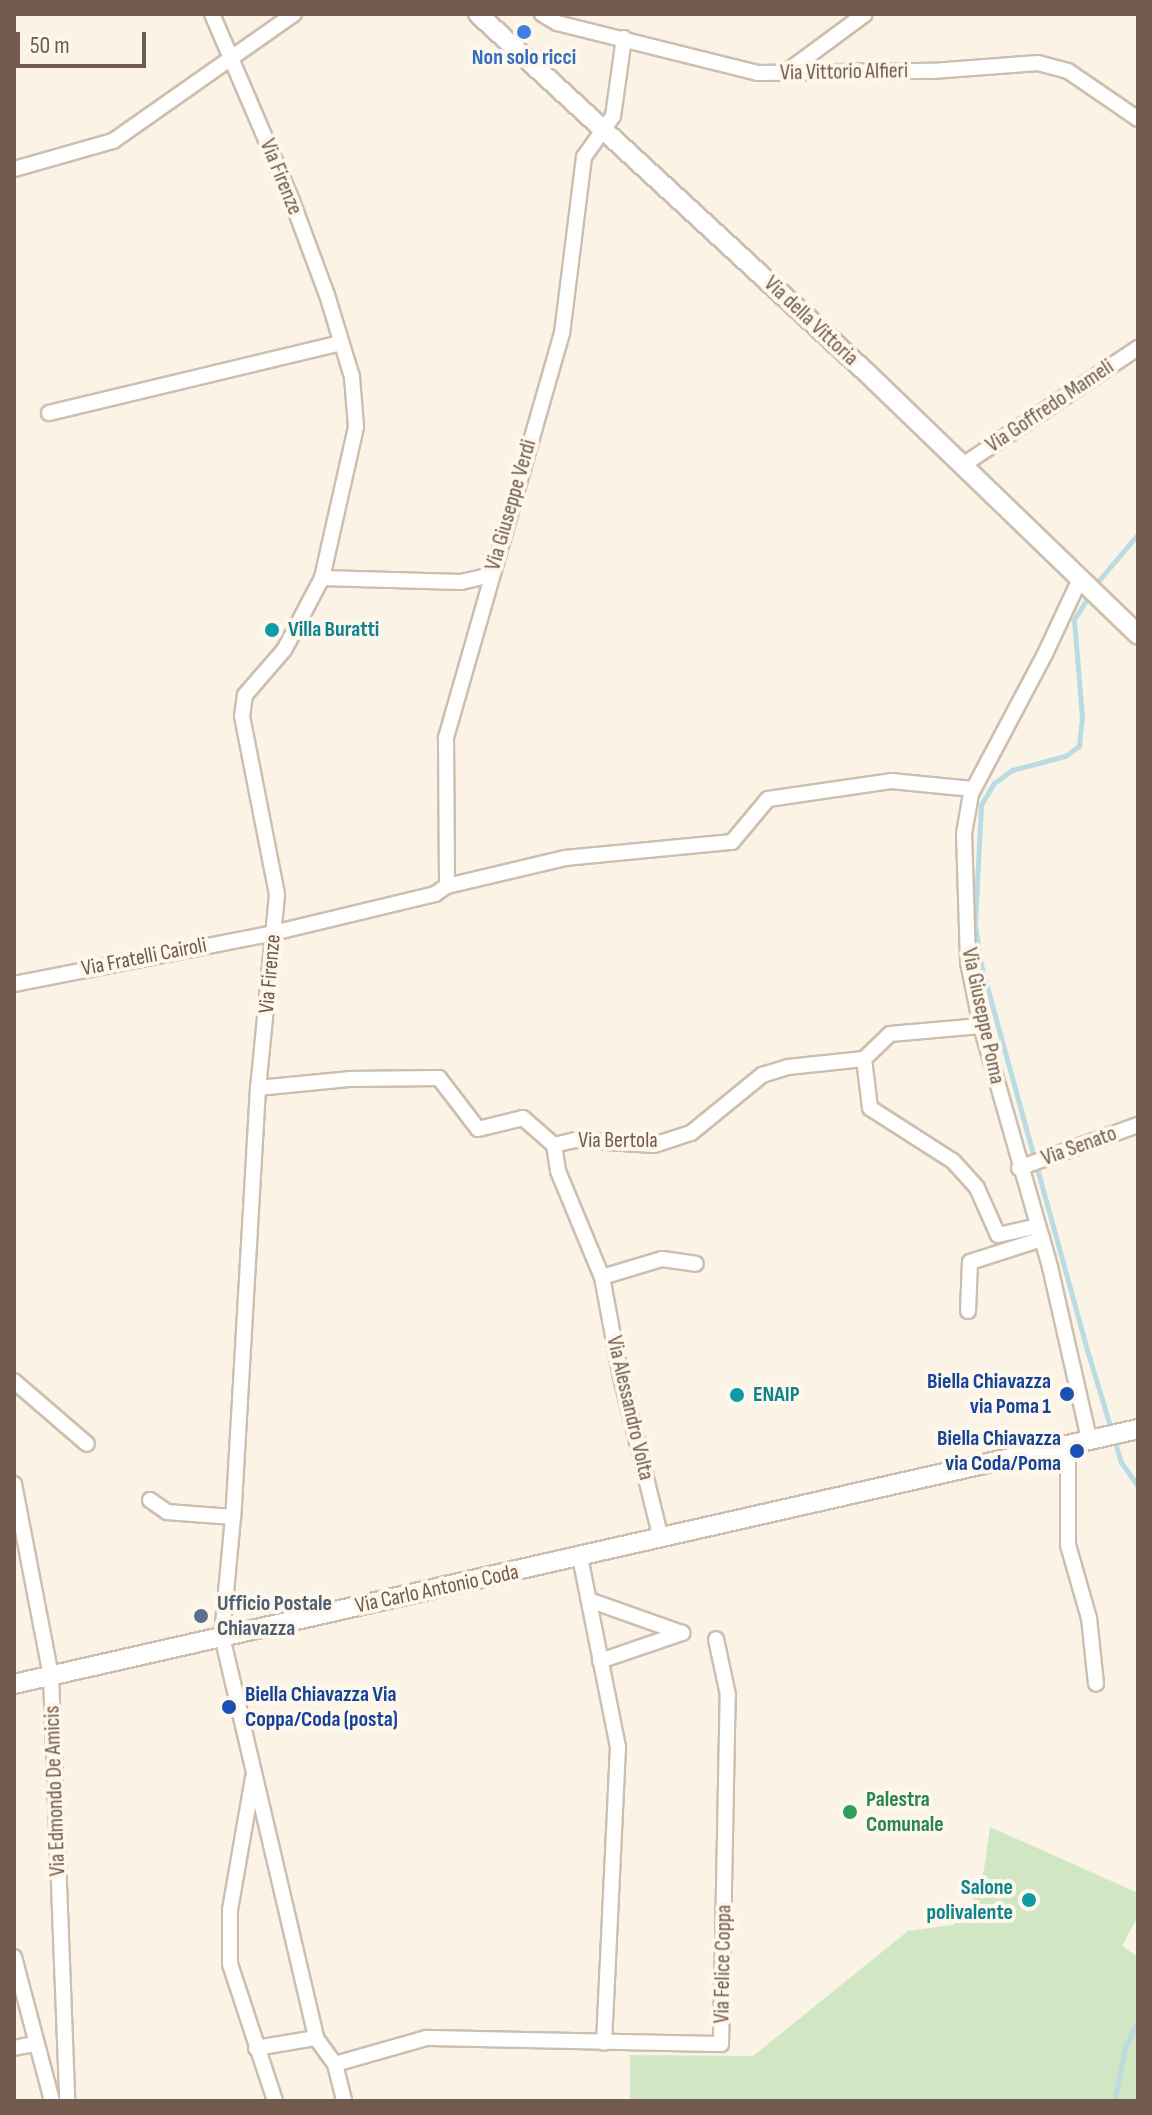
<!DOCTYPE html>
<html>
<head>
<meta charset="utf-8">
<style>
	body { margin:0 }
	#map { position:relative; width:1152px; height:2115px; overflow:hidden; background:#fbf3e5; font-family:"Sofia Sans Condensed",sans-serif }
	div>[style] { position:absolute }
	.green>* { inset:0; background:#d1e7c4 }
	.stream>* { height:5px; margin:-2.5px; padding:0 2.5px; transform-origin:2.5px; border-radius:2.5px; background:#bbdbe3 }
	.roads { filter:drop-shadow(2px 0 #cebeaf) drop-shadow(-2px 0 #cebeaf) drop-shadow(0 2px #cebeaf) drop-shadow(0 -2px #cebeaf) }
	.minor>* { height:14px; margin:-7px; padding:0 7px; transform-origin:7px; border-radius:7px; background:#fff }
	.tertiary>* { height:18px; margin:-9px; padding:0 9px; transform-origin:9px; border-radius:9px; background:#fff }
	.dots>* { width:22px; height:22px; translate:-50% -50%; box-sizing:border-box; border:4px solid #fef7eb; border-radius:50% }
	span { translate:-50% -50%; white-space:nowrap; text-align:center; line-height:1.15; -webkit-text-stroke:8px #fef7eb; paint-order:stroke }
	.shop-label { font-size:22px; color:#366cbe; font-weight:700 }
	.street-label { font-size:22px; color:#725b4c }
	.culture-label { font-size:22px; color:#0d838f; font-weight:700 }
	.left { translate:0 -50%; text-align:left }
	.right { translate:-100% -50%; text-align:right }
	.transit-label { font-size:22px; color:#164399; font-weight:700 }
	.service-label { font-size:22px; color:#4e5e75; font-weight:700 }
	.leisure-label { font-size:22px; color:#27864d; font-weight:700 }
	.frame { position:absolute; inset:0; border:16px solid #725b4c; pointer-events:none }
	.scale { position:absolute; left:16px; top:32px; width:130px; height:36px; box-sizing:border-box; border:4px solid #725b4c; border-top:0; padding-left:10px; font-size:24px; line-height:28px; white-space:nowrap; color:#725b4c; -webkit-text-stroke:6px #fef7eb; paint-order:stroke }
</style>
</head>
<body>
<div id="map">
	<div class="green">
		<div style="clip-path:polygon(990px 1827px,1138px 1893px,1138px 1916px,1122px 1946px,1138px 1957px,1138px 2101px,630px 2101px,630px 2055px,753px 2056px,908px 1931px,953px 1925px,967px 1916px,984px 1870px)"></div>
	</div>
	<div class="stream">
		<div style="left:1095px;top:585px;width:67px;rotate:-49.9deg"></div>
		<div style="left:1090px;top:594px;width:31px;rotate:122deg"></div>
		<div style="left:1074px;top:620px;width:97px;rotate:85.3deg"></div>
		<div style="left:1082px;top:717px;width:29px;rotate:96deg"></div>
		<div style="left:1079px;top:746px;width:17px;rotate:144deg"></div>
		<div style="left:1065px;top:756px;width:55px;rotate:165.2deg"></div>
		<div style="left:1012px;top:770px;width:22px;rotate:144deg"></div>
		<div style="left:994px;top:783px;width:26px;rotate:121deg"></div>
		<div style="left:981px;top:805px;width:120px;rotate:92.9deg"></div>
		<div style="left:975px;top:925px;width:40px;rotate:81.5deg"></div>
		<div style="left:981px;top:965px;width:402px;rotate:74.6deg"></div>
		<div style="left:1088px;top:1353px;width:114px;rotate:73.2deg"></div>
		<div style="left:1121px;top:1462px;width:29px;rotate:55deg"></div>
		<div style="left:1114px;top:2101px;width:58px;rotate:-78.1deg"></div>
		<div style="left:1126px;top:2044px;width:26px;rotate:-62deg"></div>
	</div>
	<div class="roads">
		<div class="minor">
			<div style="left:212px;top:14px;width:203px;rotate:66.8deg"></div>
			<div style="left:292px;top:201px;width:100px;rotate:69.6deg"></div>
			<div style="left:327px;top:295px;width:86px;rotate:73deg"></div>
			<div style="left:352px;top:377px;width:50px;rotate:85.4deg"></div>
			<div style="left:356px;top:427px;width:155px;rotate:102.7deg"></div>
			<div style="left:322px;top:578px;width:81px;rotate:117.8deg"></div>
			<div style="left:284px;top:650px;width:60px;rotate:130.9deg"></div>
			<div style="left:245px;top:695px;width:21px;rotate:98deg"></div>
			<div style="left:242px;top:716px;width:182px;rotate:78.9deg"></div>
			<div style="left:277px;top:895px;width:194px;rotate:95.6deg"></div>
			<div style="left:258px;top:1088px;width:430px;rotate:93.3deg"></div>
			<div style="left:233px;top:1517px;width:120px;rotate:95.3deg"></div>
			<div style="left:222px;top:1636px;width:413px;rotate:76.8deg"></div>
			<div style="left:316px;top:2038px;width:32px;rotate:54deg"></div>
			<div style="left:335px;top:2064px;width:38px;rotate:76deg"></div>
			<div style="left:542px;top:14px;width:17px;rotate:31deg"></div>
			<div style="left:557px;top:23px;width:207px;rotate:14deg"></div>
			<div style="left:758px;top:73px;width:175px;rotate:-0.7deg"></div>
			<div style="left:933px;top:71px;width:105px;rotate:-4.4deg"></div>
			<div style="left:1038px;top:63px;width:31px;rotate:15deg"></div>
			<div style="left:1068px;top:71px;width:85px;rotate:34.4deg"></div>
			<div style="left:624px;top:38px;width:79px;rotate:98deg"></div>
			<div style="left:613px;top:116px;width:50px;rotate:125.3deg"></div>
			<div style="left:584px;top:157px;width:177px;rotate:97.1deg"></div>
			<div style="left:562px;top:333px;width:421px;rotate:106deg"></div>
			<div style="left:446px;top:738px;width:148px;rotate:89.6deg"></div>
			<div style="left:447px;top:886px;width:121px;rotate:-13.3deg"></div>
			<div style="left:565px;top:858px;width:168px;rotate:-5.5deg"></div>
			<div style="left:732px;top:842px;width:56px;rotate:-50.1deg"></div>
			<div style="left:768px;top:799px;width:124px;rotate:-8.3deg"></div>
			<div style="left:891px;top:781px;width:82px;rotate:5.6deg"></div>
			<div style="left:785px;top:73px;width:99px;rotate:-36.4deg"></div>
			<div style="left:14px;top:169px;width:103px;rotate:-15.8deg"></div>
			<div style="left:113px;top:141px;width:221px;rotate:-35.1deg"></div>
			<div style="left:49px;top:413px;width:300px;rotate:-13.5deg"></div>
			<div style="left:963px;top:465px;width:211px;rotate:-33.8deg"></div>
			<div style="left:322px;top:578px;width:139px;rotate:1.6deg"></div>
			<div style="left:461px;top:582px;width:31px;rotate:-13deg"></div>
			<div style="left:1080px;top:579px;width:83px;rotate:115deg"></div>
			<div style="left:1045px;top:654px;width:158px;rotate:117.9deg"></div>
			<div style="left:971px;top:794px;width:40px;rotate:100deg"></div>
			<div style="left:964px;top:833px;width:129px;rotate:88.2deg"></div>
			<div style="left:968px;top:962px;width:65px;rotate:78.5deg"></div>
			<div style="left:981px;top:1026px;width:251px;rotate:74deg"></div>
			<div style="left:1050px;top:1267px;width:176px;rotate:77.2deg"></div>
			<div style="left:14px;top:984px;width:264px;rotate:-11.1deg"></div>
			<div style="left:273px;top:933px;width:167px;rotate:-13.5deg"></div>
			<div style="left:435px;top:894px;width:14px;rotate:-34deg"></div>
			<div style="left:864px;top:1059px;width:49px;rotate:83deg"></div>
			<div style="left:870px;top:1108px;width:98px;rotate:32.6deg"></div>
			<div style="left:953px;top:1161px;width:36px;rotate:48deg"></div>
			<div style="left:977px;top:1188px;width:51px;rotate:65.9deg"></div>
			<div style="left:998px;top:1235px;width:41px;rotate:-12.7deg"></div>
			<div style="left:258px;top:1088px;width:91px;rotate:-5.6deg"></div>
			<div style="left:349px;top:1079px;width:90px;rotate:-0.6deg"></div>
			<div style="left:439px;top:1078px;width:64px;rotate:52.6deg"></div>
			<div style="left:478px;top:1129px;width:46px;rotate:-13.7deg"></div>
			<div style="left:523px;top:1118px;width:41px;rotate:41.1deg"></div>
			<div style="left:554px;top:1145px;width:22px;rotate:-13deg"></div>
			<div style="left:575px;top:1140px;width:79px;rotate:3.6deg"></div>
			<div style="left:654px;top:1145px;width:39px;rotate:-18deg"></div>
			<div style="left:691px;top:1133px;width:92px;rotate:-39.2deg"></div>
			<div style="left:762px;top:1075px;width:27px;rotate:-17deg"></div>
			<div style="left:788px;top:1067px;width:76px;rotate:-6deg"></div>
			<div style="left:864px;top:1059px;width:36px;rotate:-44deg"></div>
			<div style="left:890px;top:1034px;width:91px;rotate:-5deg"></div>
			<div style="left:554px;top:1145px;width:26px;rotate:81deg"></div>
			<div style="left:558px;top:1171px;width:115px;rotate:67.5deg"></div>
			<div style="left:602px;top:1277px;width:98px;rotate:79.4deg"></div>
			<div style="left:620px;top:1373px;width:171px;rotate:76.1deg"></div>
			<div style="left:1019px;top:1168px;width:127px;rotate:-19.9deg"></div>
			<div style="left:602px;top:1277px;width:63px;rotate:-16.7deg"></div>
			<div style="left:662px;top:1259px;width:34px;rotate:8deg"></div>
			<div style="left:968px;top:1311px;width:49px;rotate:-87.7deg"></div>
			<div style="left:970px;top:1262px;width:76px;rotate:-17.7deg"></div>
			<div style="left:14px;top:1381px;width:96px;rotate:40.8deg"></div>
			<div style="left:1068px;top:1444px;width:101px;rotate:90deg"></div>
			<div style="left:1068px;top:1545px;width:76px;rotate:74deg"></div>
			<div style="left:1089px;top:1618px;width:66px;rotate:83.9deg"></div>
			<div style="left:14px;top:1484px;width:196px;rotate:79.1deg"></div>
			<div style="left:51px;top:1676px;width:425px;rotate:87.8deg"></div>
			<div style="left:150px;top:1500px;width:21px;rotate:35deg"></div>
			<div style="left:167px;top:1512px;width:66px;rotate:4.3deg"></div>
			<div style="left:580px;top:1557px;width:194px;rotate:78.7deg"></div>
			<div style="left:618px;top:1747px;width:296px;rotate:92.7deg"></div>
			<div style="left:589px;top:1600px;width:99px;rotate:19.5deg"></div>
			<div style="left:600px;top:1661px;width:87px;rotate:-18.9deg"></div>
			<div style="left:253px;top:1778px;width:134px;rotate:99.9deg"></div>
			<div style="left:230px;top:1910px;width:54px;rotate:90deg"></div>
			<div style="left:230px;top:1964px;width:144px;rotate:71.8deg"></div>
			<div style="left:14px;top:1957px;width:149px;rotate:75.2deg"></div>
			<div style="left:14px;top:2048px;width:21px;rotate:-11deg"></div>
			<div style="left:256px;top:2048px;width:61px;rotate:-9.5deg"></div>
			<div style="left:335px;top:2064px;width:95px;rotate:-15.9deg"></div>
			<div style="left:426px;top:2038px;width:295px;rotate:1.2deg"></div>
			<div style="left:721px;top:2044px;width:349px;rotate:-88.9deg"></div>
			<div style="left:728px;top:1695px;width:57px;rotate:-102.1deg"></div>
		</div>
		<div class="tertiary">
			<div style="left:478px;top:14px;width:528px;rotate:42.7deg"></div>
			<div style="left:866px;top:372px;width:378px;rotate:44deg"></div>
			<div style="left:14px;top:1684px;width:1153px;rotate:-12.78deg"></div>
		</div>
	</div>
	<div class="dots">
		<div style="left:524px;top:32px;background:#3f7fe0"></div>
		<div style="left:272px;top:630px;background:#0f9aa8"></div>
		<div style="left:1067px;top:1394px;background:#1a4fb4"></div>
		<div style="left:737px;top:1395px;background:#0f9aa8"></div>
		<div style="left:1077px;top:1451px;background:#1a4fb4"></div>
		<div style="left:201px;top:1616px;background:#5c6f8a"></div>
		<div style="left:229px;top:1707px;background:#1a4fb4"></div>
		<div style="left:850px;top:1812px;background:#2e9e5b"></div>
		<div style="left:1029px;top:1900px;background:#0f9aa8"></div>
	</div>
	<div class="shop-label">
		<span style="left:524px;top:58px">Non solo ricci</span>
	</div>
	<div class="street-label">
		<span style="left:844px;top:72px;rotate:-1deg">Via Vittorio Alfieri</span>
		<span style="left:281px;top:177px;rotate:68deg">Via Firenze</span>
		<span style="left:811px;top:321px;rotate:43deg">Via della Vittoria</span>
		<span style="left:1050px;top:406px;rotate:-34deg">Via Goffredo Mameli</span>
		<span style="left:511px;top:505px;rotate:-74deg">Via Giuseppe Verdi</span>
		<span style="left:144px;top:957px;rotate:-11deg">Via Fratelli Cairoli</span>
		<span style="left:270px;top:974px;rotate:-85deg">Via Firenze</span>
		<span style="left:983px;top:1016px;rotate:78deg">Via Giuseppe Poma</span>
		<span style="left:618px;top:1141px">Via Bertola</span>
		<span style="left:1079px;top:1146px;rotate:-20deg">Via Senato</span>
		<span style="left:630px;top:1408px;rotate:77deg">Via Alessandro Volta</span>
		<span style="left:437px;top:1589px;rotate:-12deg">Via Carlo Antonio Coda</span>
		<span style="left:55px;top:1791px;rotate:-92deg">Via Edmondo De Amicis</span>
		<span style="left:723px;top:1964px;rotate:-89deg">Via Felice Coppa</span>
	</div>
	<div class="culture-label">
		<span class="left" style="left:288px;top:630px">Villa Buratti</span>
		<span class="left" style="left:753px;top:1395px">ENAIP</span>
		<span class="right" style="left:1013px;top:1900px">Salone<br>polivalente</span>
	</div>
	<div class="transit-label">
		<span class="right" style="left:1051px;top:1394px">Biella Chiavazza<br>via Poma 1</span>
		<span class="right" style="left:1061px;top:1451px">Biella Chiavazza<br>via Coda/Poma</span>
		<span class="left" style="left:245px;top:1707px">Biella Chiavazza Via<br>Coppa/Coda (posta)</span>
	</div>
	<div class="service-label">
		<span class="left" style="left:217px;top:1616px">Ufficio Postale<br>Chiavazza</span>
	</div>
	<div class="leisure-label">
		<span class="left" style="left:866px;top:1812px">Palestra<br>Comunale</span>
	</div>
	<div class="frame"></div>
	<div class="scale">50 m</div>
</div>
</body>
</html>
